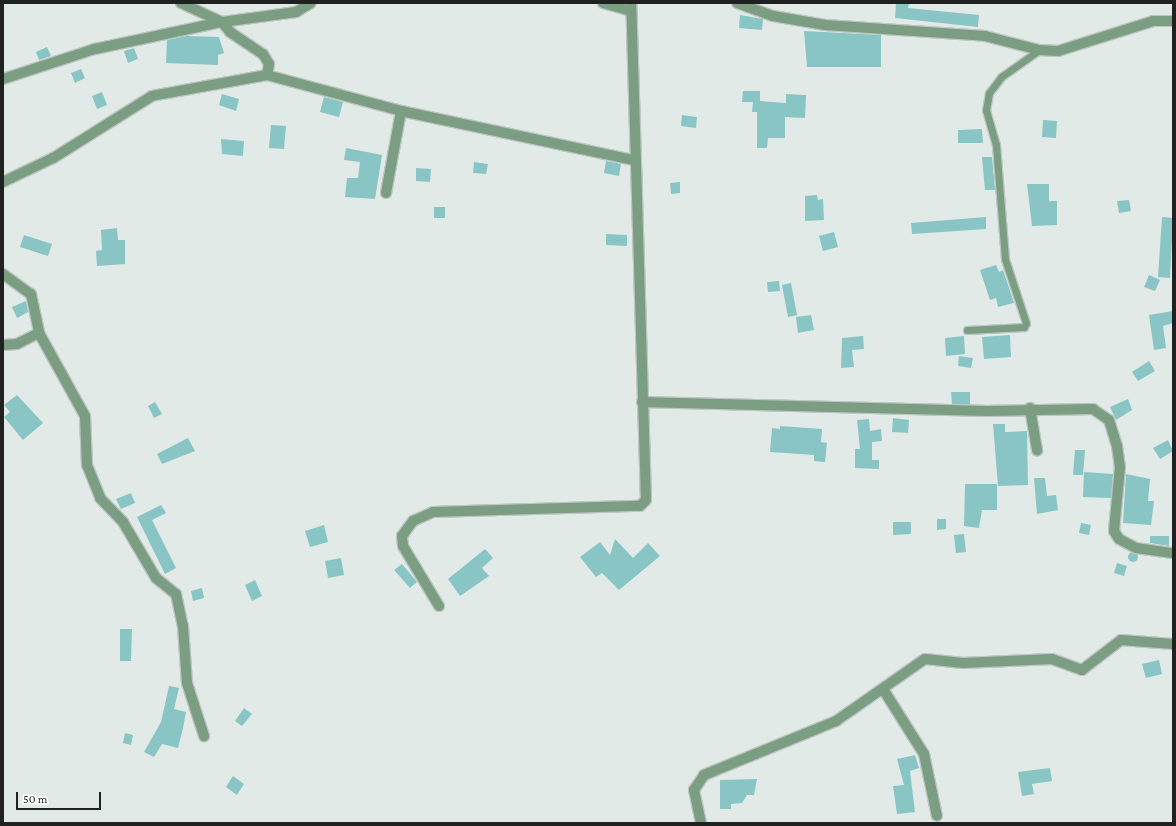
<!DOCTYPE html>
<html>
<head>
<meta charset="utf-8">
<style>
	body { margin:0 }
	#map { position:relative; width:1176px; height:826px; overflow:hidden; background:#e1eae7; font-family:"Crimson Pro",serif }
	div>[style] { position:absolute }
	.building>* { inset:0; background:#89c5c4 }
	.round { border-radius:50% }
	.roads { filter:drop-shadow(1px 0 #bec6c3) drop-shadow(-1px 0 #bec6c3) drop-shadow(0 1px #bec6c3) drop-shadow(0 -1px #bec6c3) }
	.service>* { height:7px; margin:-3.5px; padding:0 3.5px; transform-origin:3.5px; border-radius:3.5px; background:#7b9d82 }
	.minor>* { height:10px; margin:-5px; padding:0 5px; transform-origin:5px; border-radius:5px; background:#7b9d82 }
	span { translate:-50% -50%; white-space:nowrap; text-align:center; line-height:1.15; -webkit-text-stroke:3.5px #fff; paint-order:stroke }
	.frame { position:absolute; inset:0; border:4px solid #1f2221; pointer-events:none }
	.scale { position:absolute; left:16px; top:792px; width:85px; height:18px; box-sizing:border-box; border:2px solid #1f2221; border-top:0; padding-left:5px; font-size:12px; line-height:14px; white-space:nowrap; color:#1f2221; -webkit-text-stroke:3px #fff; paint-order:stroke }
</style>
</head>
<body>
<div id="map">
	<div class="building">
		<div style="clip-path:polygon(896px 3px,909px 3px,908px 8px,979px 15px,978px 27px,895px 18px)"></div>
		<div style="clip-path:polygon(740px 15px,763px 19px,762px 30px,739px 28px)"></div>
		<div style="clip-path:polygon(804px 31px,881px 35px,881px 67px,807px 67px)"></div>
		<div style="clip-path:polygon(187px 36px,219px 37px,224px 53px,218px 55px,218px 65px,166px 63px,167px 40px)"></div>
		<div style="clip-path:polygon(47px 47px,51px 56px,39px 60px,36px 52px)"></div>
		<div style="clip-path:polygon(134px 48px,138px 59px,128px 63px,124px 51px)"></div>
		<div style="clip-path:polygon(81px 69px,85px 78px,75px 83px,71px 73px)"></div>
		<div style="clip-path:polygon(743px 91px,760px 91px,760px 101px,786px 103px,786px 94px,806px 95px,805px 118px,785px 117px,785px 138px,768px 138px,767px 148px,757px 148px,757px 112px,752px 112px,753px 102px,742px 102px)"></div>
		<div style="clip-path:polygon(102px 92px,107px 105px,97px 109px,92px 96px)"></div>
		<div style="clip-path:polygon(222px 94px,239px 99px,236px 111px,219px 105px)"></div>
		<div style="clip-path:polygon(324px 97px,343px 102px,339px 117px,320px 112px)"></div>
		<div style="clip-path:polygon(682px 115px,697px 117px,696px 128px,681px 126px)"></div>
		<div style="clip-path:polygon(1043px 120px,1057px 121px,1056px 138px,1042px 137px)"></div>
		<div style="clip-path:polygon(271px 125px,286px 126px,284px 149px,269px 148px)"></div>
		<div style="clip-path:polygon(982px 129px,983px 143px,958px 143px,958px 130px)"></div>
		<div style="clip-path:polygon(221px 139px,244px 141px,243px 156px,222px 154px)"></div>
		<div style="clip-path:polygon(346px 148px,382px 155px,375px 199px,345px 197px,347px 178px,358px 178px,360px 162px,344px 160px)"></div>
		<div style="clip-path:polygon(982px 157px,992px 157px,995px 190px,985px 190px)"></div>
		<div style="clip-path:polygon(606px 161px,621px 164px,619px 176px,604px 173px)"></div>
		<div style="clip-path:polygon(474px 162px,488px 164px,486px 174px,473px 173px)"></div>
		<div style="clip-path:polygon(416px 168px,431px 169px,430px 182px,416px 181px)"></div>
		<div style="clip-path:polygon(680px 182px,680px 193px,671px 194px,670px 183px)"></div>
		<div style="clip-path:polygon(1027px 184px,1049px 184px,1049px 201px,1057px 201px,1057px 225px,1032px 226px)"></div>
		<div style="clip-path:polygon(817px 195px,818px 200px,823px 199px,824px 220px,805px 221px,805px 196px)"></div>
		<div style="clip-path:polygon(1129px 200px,1131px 211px,1119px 213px,1117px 201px)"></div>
		<div style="clip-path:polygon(434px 207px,445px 207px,445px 218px,434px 218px)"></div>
		<div style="clip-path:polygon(986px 217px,986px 229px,912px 234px,911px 223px)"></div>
		<div style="clip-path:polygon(1162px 217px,1173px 218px,1170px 278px,1158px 277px)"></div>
		<div style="clip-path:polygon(117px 228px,118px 240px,125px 240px,125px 264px,97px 266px,96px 251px,102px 250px,101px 230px)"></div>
		<div style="clip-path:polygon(834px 232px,838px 247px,823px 251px,819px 236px)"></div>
		<div style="clip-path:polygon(606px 234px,627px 235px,627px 246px,606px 245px)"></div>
		<div style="clip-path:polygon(24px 235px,52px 244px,48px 256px,20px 247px)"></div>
		<div style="clip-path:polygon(996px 265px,999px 272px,1003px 270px,1014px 303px,998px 307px,996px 298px,990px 300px,980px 270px)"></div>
		<div style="clip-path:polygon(1149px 275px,1160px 280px,1155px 291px,1144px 287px)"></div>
		<div style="clip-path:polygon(779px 281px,780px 291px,768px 292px,767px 282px)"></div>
		<div style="clip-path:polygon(791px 283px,797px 315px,788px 317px,782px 285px)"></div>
		<div style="clip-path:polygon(26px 301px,28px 312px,17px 318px,12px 307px)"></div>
		<div style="clip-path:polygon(1173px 311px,1173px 323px,1163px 326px,1166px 348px,1154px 350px,1149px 315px)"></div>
		<div style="clip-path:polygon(811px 315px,814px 330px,798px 333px,796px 317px)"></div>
		<div style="clip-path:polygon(1010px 335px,1011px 357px,984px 359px,982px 337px)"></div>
		<div style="clip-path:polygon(863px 336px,864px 349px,852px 350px,854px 367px,841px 368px,842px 338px)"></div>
		<div style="clip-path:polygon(964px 336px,965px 354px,946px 356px,945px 338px)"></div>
		<div style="clip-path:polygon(959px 356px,973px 358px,971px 368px,958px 366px)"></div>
		<div style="clip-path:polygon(1149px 361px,1155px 371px,1138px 381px,1132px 372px)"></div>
		<div style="clip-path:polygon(951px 392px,970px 392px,970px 404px,952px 404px)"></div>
		<div style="clip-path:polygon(17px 395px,43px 423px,23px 440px,4px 417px,10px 412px,4px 405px)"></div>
		<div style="clip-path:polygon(1128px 399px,1132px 410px,1116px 420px,1110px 407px)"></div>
		<div style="clip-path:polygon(155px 402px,162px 414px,154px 418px,148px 406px)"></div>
		<div style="clip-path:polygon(893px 418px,909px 420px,908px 433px,892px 432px)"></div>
		<div style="clip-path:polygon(869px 419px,870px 431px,881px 429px,882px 441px,872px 442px,872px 460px,879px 460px,879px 469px,855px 468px,855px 449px,860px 449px,857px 420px)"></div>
		<div style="clip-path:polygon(993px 424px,1005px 424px,1005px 432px,1027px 431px,1028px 485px,998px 486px)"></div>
		<div style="clip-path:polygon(780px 426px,822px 429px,821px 442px,827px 443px,825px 462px,814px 461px,814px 455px,770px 452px,772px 428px,780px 429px)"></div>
		<div style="clip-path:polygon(188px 438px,195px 451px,162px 464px,157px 454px)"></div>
		<div style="clip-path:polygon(1168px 440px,1173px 451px,1160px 459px,1153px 448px)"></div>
		<div style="clip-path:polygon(1075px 450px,1085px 450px,1083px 475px,1073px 475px)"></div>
		<div style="clip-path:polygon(1084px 472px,1113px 474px,1111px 498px,1083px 497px)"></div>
		<div style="clip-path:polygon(1126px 474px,1150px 479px,1148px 501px,1154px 501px,1151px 525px,1123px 523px)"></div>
		<div style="clip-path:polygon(1034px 478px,1045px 478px,1047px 496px,1056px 495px,1058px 510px,1037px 514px)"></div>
		<div style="clip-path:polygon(965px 484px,997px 484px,997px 510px,982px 510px,979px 528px,964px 526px)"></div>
		<div style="clip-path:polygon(131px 493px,135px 503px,121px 509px,116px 499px)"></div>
		<div style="clip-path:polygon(161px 505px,166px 513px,152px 520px,176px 568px,165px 574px,137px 517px)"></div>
		<div style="clip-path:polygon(937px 519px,946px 519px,946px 529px,937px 530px)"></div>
		<div style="clip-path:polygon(893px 522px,911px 522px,911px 534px,893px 535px)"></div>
		<div style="clip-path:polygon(1081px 523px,1091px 525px,1089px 535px,1079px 533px)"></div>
		<div style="clip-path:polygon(324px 525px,328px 542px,310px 547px,305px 531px)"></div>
		<div style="clip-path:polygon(964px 534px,966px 552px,956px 553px,954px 535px)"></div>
		<div style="clip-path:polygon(1150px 536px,1169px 536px,1169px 546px,1150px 543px)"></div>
		<div style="clip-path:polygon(615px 539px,633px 558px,648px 543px,660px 556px,619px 590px,602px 573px,596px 577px,580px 557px,600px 542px,610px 555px)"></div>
		<div style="clip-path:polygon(485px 549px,493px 558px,482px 568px,489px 576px,460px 596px,448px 579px)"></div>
		<div class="round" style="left:1128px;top:552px;width:10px;height:10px"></div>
		<div style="clip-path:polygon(341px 558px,344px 575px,328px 578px,325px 561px)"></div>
		<div style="clip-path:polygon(1117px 563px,1127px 566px,1124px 576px,1114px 573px)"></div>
		<div style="clip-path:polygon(402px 564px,417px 582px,410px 588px,394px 570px)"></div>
		<div style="clip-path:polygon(255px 580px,262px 596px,252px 601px,245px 585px)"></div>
		<div style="clip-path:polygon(202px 588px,204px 598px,193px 601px,191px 591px)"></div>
		<div style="clip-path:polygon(120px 629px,132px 629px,131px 661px,120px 661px)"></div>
		<div style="clip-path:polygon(1159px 660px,1162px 674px,1146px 678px,1142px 664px)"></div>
		<div style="clip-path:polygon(169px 686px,179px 688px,174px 709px,186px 712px,183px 728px,178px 748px,162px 744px,154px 757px,144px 752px,161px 722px)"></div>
		<div style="clip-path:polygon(244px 708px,252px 714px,242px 726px,235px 721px)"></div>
		<div style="clip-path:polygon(125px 733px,133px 735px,131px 745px,123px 743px)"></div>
		<div style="clip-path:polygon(915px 755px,919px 768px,910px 771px,915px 812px,897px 814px,893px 786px,904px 785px,897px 759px)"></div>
		<div style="clip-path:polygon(1050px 768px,1052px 781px,1032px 784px,1034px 794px,1022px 796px,1018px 772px)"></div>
		<div style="clip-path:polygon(233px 776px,244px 784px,237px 795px,226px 787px)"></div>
		<div style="clip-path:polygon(757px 779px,754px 795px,747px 795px,742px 803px,731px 804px,731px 809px,720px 809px,720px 780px)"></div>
	</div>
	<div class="roads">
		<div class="service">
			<div style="left:967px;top:330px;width:57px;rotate:-3deg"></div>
			<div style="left:1024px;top:327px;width:4px;rotate:-63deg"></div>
			<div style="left:1026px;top:323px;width:67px;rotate:-108.2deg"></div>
			<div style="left:1005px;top:259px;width:114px;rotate:-94.5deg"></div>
			<div style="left:996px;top:145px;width:36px;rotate:-106deg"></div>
			<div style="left:986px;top:110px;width:17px;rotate:-80deg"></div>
			<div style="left:989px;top:93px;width:20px;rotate:-53deg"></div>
			<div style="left:1001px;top:77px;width:47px;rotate:-35.4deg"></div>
		</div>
		<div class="minor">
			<div style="left:181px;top:3px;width:45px;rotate:24.9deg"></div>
			<div style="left:222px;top:22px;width:75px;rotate:-7.7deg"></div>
			<div style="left:296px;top:12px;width:17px;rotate:-31deg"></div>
			<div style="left:603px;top:3px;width:29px;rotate:16deg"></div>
			<div style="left:737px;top:3px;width:38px;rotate:20deg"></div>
			<div style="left:773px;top:16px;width:53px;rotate:9.8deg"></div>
			<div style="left:825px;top:25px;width:160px;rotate:3.9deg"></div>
			<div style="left:985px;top:36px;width:56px;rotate:14.5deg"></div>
			<div style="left:1039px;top:50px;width:19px;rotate:3deg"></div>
			<div style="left:1058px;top:51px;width:100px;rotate:-17.5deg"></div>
			<div style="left:1153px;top:21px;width:20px"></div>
			<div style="left:267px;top:75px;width:139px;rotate:15deg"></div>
			<div style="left:401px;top:111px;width:238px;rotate:11.9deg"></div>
			<div style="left:3px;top:79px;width:97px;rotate:-18.1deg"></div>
			<div style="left:95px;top:49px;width:130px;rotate:-12deg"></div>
			<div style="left:222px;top:22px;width:13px;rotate:51deg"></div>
			<div style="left:230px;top:32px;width:40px;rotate:34deg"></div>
			<div style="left:263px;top:54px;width:12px;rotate:59deg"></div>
			<div style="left:269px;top:64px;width:11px;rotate:100deg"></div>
			<div style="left:267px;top:75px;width:117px;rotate:169.7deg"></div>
			<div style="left:152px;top:96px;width:117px;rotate:147.9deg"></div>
			<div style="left:53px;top:158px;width:55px;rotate:154.4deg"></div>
			<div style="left:386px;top:193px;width:83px;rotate:-79.6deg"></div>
			<div style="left:3px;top:274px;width:34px;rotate:36deg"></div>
			<div style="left:31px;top:294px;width:40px;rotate:78deg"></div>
			<div style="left:39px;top:333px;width:95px;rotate:61deg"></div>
			<div style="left:85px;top:416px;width:49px;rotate:87.7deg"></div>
			<div style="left:87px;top:465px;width:35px;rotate:68deg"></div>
			<div style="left:100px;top:498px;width:33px;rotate:46deg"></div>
			<div style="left:123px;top:522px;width:65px;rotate:59.5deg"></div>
			<div style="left:156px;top:578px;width:26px;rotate:39deg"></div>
			<div style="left:176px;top:594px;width:33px;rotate:78deg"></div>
			<div style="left:183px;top:626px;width:57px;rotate:86deg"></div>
			<div style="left:187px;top:683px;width:56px;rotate:72.2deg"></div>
			<div style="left:3px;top:345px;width:14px;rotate:-4deg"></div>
			<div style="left:17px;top:344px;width:25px;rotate:-27deg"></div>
			<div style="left:642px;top:402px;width:345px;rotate:1.5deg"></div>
			<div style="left:987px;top:411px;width:106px;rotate:-1.1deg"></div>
			<div style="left:1093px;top:409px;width:19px;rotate:35deg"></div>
			<div style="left:1109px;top:420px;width:27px;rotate:73deg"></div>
			<div style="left:1117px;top:446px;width:21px;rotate:82deg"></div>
			<div style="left:1120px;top:467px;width:64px;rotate:95.4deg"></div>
			<div style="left:1114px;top:531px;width:9px;rotate:58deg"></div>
			<div style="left:1119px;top:539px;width:19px;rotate:28deg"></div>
			<div style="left:1136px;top:548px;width:37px;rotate:8deg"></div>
			<div style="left:1030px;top:408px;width:43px;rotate:80.5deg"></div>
			<div style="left:439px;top:606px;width:70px;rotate:-121deg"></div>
			<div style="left:403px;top:546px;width:10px;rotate:-96deg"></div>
			<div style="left:402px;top:536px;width:19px;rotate:-54deg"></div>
			<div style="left:413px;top:521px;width:22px;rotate:-24deg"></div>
			<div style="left:433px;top:512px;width:207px;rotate:-1.7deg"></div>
			<div style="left:640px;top:506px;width:8px;rotate:-45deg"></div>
			<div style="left:646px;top:500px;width:497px;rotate:-91.7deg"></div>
			<div style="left:883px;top:689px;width:77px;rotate:57.8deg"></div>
			<div style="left:924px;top:754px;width:63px;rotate:78.2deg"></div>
			<div style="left:701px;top:823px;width:34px;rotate:-102deg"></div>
			<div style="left:694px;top:790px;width:18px;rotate:-56deg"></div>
			<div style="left:704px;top:775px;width:143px;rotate:-22.2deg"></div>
			<div style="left:836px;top:721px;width:108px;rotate:-34.9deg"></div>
			<div style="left:925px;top:659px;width:38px;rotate:6deg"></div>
			<div style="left:963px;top:663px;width:89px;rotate:-2.6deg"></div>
			<div style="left:1052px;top:659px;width:32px;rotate:20deg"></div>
			<div style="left:1082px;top:670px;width:49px;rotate:-37.6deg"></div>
			<div style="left:1121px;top:640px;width:52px;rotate:4.4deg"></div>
		</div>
	</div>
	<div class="frame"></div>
	<div class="scale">50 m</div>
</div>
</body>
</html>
